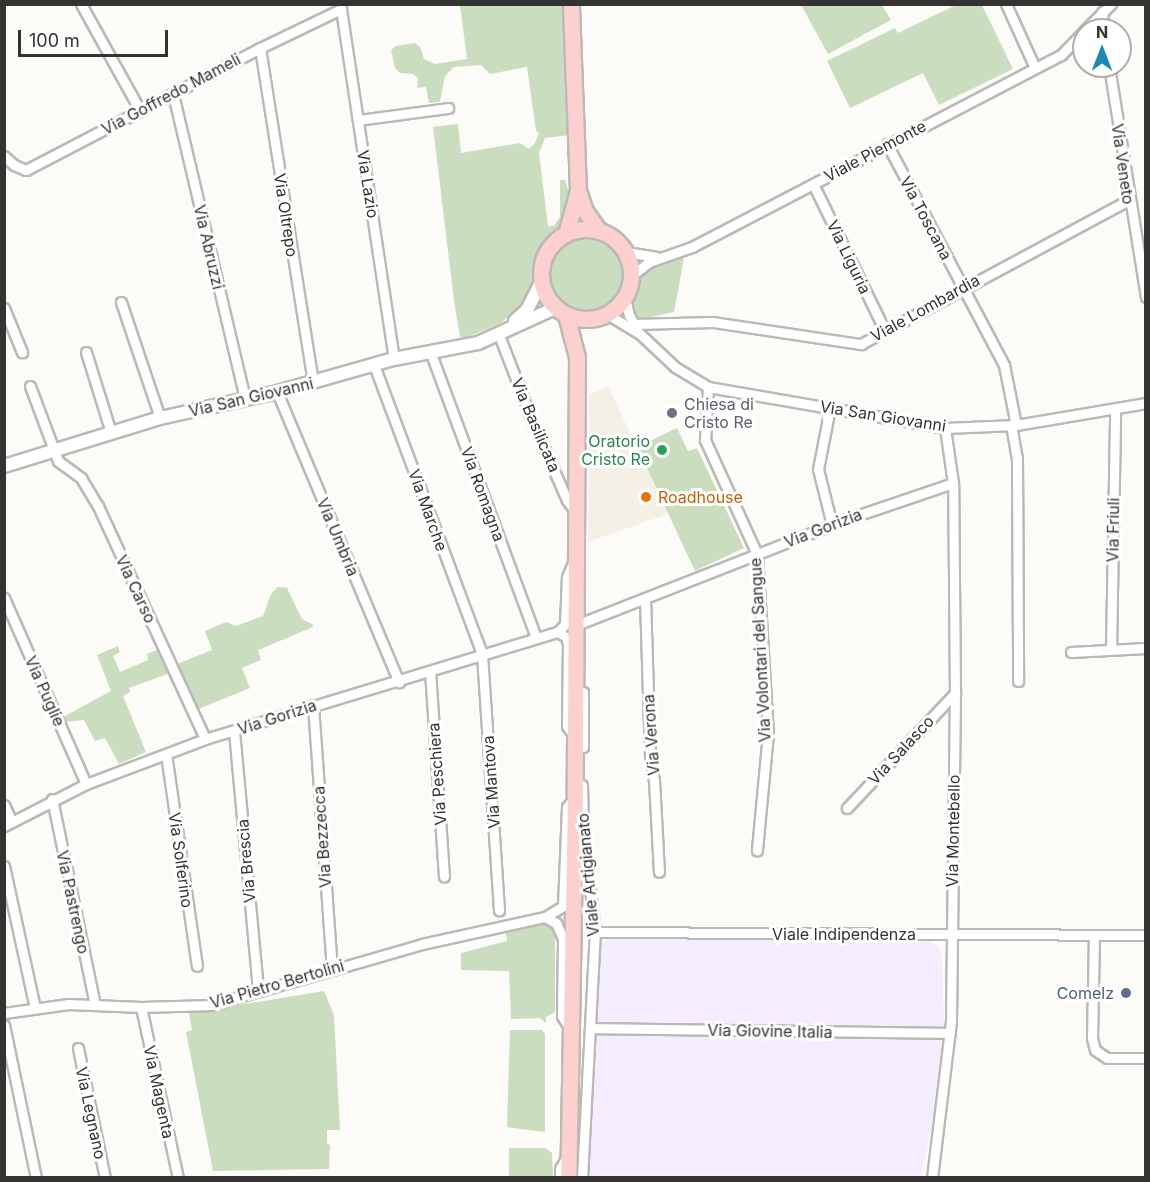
<!DOCTYPE html>
<html>
<head>
<meta charset="utf-8">
<style>
	body { margin:0 }
	#map { position:relative; width:1150px; height:1182px; overflow:hidden; background:#fcfbf7; font-family:Inter,sans-serif }
	div>[style] { position:absolute }
	.built>* { inset:0; background:#f4f0e5 }
	.industrial>* { inset:0; background:#f3edff }
	.green>* { inset:0; background:#cadebf }
	.round { border-radius:50% }
	.roads { filter:drop-shadow(2px 0 #bbb9b6) drop-shadow(-2px 0 #bbb9b6) drop-shadow(0 2px #bbb9b6) drop-shadow(0 -2px #bbb9b6) }
	.minor>* { height:9px; margin:-4.5px; padding:0 4.5px; transform-origin:4.5px; border-radius:4.5px; background:#fff }
	.tertiary>* { height:12px; margin:-6px; padding:0 6px; transform-origin:6px; border-radius:6px; background:#fff }
	.primary>* { height:15px; margin:-7.5px; padding:0 7.5px; transform-origin:7.5px; border-radius:7.5px; background:#fbd0cf }
	.primary>.ring { margin:-7.5px; padding:0; box-sizing:content-box; background:none; border:15px solid #fbd0cf; border-radius:50% }
	.dots>* { width:16px; height:16px; translate:-50% -50%; box-sizing:border-box; border:3px solid #fff; border-radius:50% }
	span { translate:-50% -50%; white-space:nowrap; text-align:center; line-height:1.15; -webkit-text-stroke:6px #fff; paint-order:stroke }
	.street-label { font-size:16px; color:#343332 }
	.worship-label { font-size:16px; color:#5b616d }
	.left { translate:0 -50%; text-align:left }
	.leisure-label { font-size:16px; color:#27864d }
	.right { translate:-100% -50%; text-align:right }
	.food-label { font-size:16px; color:#c56008 }
	.service-label { font-size:16px; color:#4e5e75 }
	.frame { position:absolute; inset:0; border:6px solid #343332; pointer-events:none }
	.north { position:absolute; left:1072px; top:18px; width:60px; height:60px; box-sizing:border-box; background:#fff; border:2px solid #aeadad; border-radius:50%; rotate:0deg; font-size:16px; font-weight:700; line-height:24px; text-align:center; color:#343332 }
	.north::after { content:''; display:block; margin:auto; width:21px; height:27px; background:#1e89b0; clip-path:polygon(50% 0,100% 100%,50% 72%,0 100%) }
	.scale { position:absolute; left:18px; top:30px; width:150px; height:27px; box-sizing:border-box; border:3px solid #343332; border-top:0; padding-left:8px; font-size:18px; line-height:21px; white-space:nowrap; color:#343332; -webkit-text-stroke:4px #fff; paint-order:stroke }
</style>
</head>
<body>
<div id="map">
	<div class="built">
		<div style="clip-path:polygon(608px 386px,668px 514px,588px 542px,589px 395px)"></div>
	</div>
	<div class="industrial">
		<div style="clip-path:polygon(607px 938px,929px 942px,938px 946px,942px 955px,944px 1024px,931px 1129px,921px 1177px,585px 1178px,598px 950px)"></div>
	</div>
	<div class="green">
		<div style="clip-path:polygon(460px 5px,562px 5px,570px 135px,545px 138px,539px 153px,548px 226px,554px 226px,560px 217px,560px 180px,565px 180px,570px 196px,562px 223px,539px 254px,527px 301px,501px 323px,465px 338px,460px 337px,454px 301px,433px 127px,458px 124px,461px 153px,520px 143px,529px 149px,535px 143px,539px 133px,536px 131px,527px 67px,490px 74px,481px 65px,454px 67px,445px 76px,440px 102px,429px 103px,426px 87px,417px 88px,418px 78px,413px 74px,400px 73px,395px 68px,391px 50px,396px 46px,415px 43px,420px 47px,424px 59px,435px 64px,467px 59px)"></div>
		<div style="clip-path:polygon(801px 5px,882px 5px,891px 20px,828px 54px)"></div>
		<div style="clip-path:polygon(982px 5px,1013px 69px,939px 105px,923px 73px,850px 108px,827px 61px,895px 28px,898px 33px,956px 5px)"></div>
		<div class="round" style="left:549px;top:237px;width:74px;height:74px"></div>
		<div style="clip-path:polygon(684px 258px,674px 312px,638px 320px,632px 311px,638px 277px,649px 265px)"></div>
		<div style="clip-path:polygon(677px 428px,688px 451px,697px 448px,744px 548px,695px 571px,637px 447px)"></div>
		<div style="clip-path:polygon(278px 587px,287px 588px,302px 619px,312px 624px,313px 627px,258px 650px,261px 660px,242px 668px,250px 688px,196px 710px,177px 664px,212px 650px,205px 631px,226px 622px,236px 626px,263px 616px,271px 594px)"></div>
		<div style="clip-path:polygon(118px 646px,120px 652px,113px 656px,120px 672px,148px 660px,147px 654px,159px 649px,170px 673px,129px 688px,130px 692px,123px 696px,146px 752px,119px 764px,105px 738px,95px 741px,84px 720px,65px 722px,63px 717px,111px 691px,97px 655px)"></div>
		<div style="clip-path:polygon(545px 922px,555px 929px,555px 1012px,546px 1017px,546px 1023px,540px 1018px,511px 1019px,509px 971px,461px 970px,461px 953px,507px 941px,505px 927px)"></div>
		<div style="clip-path:polygon(324px 991px,334px 1015px,340px 1130px,327px 1130px,327px 1144px,330px 1145px,329px 1169px,213px 1171px,186px 1032px,192px 1030px,189px 1013px)"></div>
		<div style="clip-path:polygon(510px 1030px,542px 1030px,545px 1034px,545px 1132px,507px 1127px)"></div>
		<div style="clip-path:polygon(509px 1148px,545px 1148px,552px 1153px,553px 1177px,509px 1177px)"></div>
	</div>
	<div class="roads">
		<div class="minor">
			<div style="left:81px;top:4px;width:115px;rotate:61deg"></div>
			<div style="left:1006px;top:4px;width:70px;rotate:65.6deg"></div>
			<div style="left:1102px;top:12px;width:18px;rotate:84deg"></div>
			<div style="left:1085px;top:30px;width:37px;rotate:-45deg"></div>
			<div style="left:260px;top:48px;width:339px;rotate:81deg"></div>
			<div style="left:1109px;top:66px;width:234px;rotate:80.9deg"></div>
			<div style="left:173px;top:94px;width:313px;rotate:76.7deg"></div>
			<div style="left:358px;top:120px;width:91px;rotate:-7.6deg"></div>
			<div style="left:887px;top:144px;width:250px;rotate:62.1deg"></div>
			<div style="left:1004px;top:365px;width:61px;rotate:78.7deg"></div>
			<div style="left:4px;top:156px;width:13px;rotate:42deg"></div>
			<div style="left:14px;top:165px;width:13px;rotate:23deg"></div>
			<div style="left:26px;top:170px;width:264px;rotate:-27.5deg"></div>
			<div style="left:260px;top:48px;width:90px;rotate:-25.7deg"></div>
			<div style="left:341px;top:9px;width:354px;rotate:81.4deg"></div>
			<div style="left:813px;top:184px;width:164px;rotate:63.9deg"></div>
			<div style="left:626px;top:252px;width:30px;rotate:9deg"></div>
			<div style="left:631px;top:276px;width:23px;rotate:-38deg"></div>
			<div style="left:649px;top:262px;width:46px;rotate:-19.2deg"></div>
			<div style="left:692px;top:247px;width:416px;rotate:-27.5deg"></div>
			<div style="left:1061px;top:55px;width:33px;rotate:-46deg"></div>
			<div style="left:625px;top:298px;width:17px;rotate:77deg"></div>
			<div style="left:629px;top:315px;width:15px;rotate:62deg"></div>
			<div style="left:121px;top:302px;width:122px;rotate:71.4deg"></div>
			<div style="left:4px;top:308px;width:48px;rotate:67.8deg"></div>
			<div style="left:607px;top:314px;width:37px;rotate:31deg"></div>
			<div style="left:639px;top:333px;width:50px;rotate:43.4deg"></div>
			<div style="left:675px;top:367px;width:39px;rotate:31deg"></div>
			<div style="left:708px;top:387px;width:241px;rotate:9.8deg"></div>
			<div style="left:945px;top:428px;width:71px;rotate:-2.4deg"></div>
			<div style="left:1016px;top:425px;width:132px;rotate:-9.6deg"></div>
			<div style="left:634px;top:324px;width:79px;rotate:-1.5deg"></div>
			<div style="left:713px;top:322px;width:150px;rotate:8.5deg"></div>
			<div style="left:861px;top:344px;width:303px;rotate:-28.3deg"></div>
			<div style="left:499px;top:335px;width:94px;rotate:68.9deg"></div>
			<div style="left:533px;top:423px;width:84px;rotate:66.2deg"></div>
			<div style="left:567px;top:500px;width:14px;rotate:54deg"></div>
			<div style="left:430px;top:351px;width:305px;rotate:69.7deg"></div>
			<div style="left:86px;top:352px;width:85px;rotate:72.8deg"></div>
			<div style="left:374px;top:365px;width:309px;rotate:69.5deg"></div>
			<div style="left:482px;top:654px;width:257px;rotate:86.2deg"></div>
			<div style="left:30px;top:386px;width:80px;rotate:69.5deg"></div>
			<div style="left:58px;top:461px;width:29px;rotate:36deg"></div>
			<div style="left:81px;top:478px;width:33px;rotate:59deg"></div>
			<div style="left:98px;top:506px;width:256px;rotate:65.3deg"></div>
			<div style="left:708px;top:387px;width:53px;rotate:93.2deg"></div>
			<div style="left:705px;top:440px;width:125px;rotate:65.5deg"></div>
			<div style="left:757px;top:554px;width:179px;rotate:86.5deg"></div>
			<div style="left:768px;top:733px;width:118px;rotate:95.4deg"></div>
			<div style="left:277px;top:392px;width:315px;rotate:67.2deg"></div>
			<div style="left:830px;top:408px;width:62px;rotate:101.1deg"></div>
			<div style="left:818px;top:469px;width:58px;rotate:76deg"></div>
			<div style="left:1011px;top:425px;width:34px;rotate:80deg"></div>
			<div style="left:1017px;top:458px;width:223px;rotate:89.7deg"></div>
			<div style="left:4px;top:598px;width:203px;rotate:66.2deg"></div>
			<div style="left:645px;top:598px;width:158px;rotate:88.2deg"></div>
			<div style="left:650px;top:756px;width:24px;rotate:81deg"></div>
			<div style="left:654px;top:780px;width:92px;rotate:86.9deg"></div>
			<div style="left:576px;top:625px;width:291px;rotate:-21.4deg"></div>
			<div style="left:847px;top:519px;width:112px;rotate:-18.8deg"></div>
			<div style="left:953px;top:483px;width:56px;rotate:-98.3deg"></div>
			<div style="left:558px;top:632px;width:9px;rotate:32deg"></div>
			<div style="left:566px;top:637px;width:7px;rotate:74deg"></div>
			<div style="left:568px;top:644px;width:82px;rotate:90.7deg"></div>
			<div style="left:567px;top:726px;width:12px;rotate:55deg"></div>
			<div style="left:558px;top:632px;width:11px;rotate:-49deg"></div>
			<div style="left:565px;top:624px;width:47px;rotate:-87.6deg"></div>
			<div style="left:567px;top:577px;width:15px;rotate:-67deg"></div>
			<div style="left:1111px;top:650px;width:240px;rotate:-89deg"></div>
			<div style="left:1071px;top:652px;width:75px;rotate:-3.1deg"></div>
			<div style="left:430px;top:671px;width:206px;rotate:86.1deg"></div>
			<div style="left:313px;top:705px;width:265px;rotate:85.9deg"></div>
			<div style="left:234px;top:731px;width:260px;rotate:84.7deg"></div>
			<div style="left:583px;top:747px;width:55px;rotate:-90deg"></div>
			<div style="left:166px;top:754px;width:214px;rotate:81.7deg"></div>
			<div style="left:52px;top:799px;width:210px;rotate:78.2deg"></div>
			<div style="left:4px;top:805px;width:17px;rotate:65deg"></div>
			<div style="left:847px;top:808px;width:158px;rotate:-46.8deg"></div>
			<div style="left:4px;top:826px;width:92px;rotate:-27.1deg"></div>
			<div style="left:86px;top:784px;width:127px;rotate:-20.7deg"></div>
			<div style="left:205px;top:739px;width:369px;rotate:-16.9deg"></div>
			<div style="left:4px;top:866px;width:145px;rotate:77.7deg"></div>
			<div style="left:545px;top:917px;width:13px;rotate:29deg"></div>
			<div style="left:556px;top:923px;width:17px;rotate:66deg"></div>
			<div style="left:563px;top:939px;width:77px;rotate:90.7deg"></div>
			<div style="left:562px;top:1016px;width:13px;rotate:58deg"></div>
			<div style="left:595px;top:932px;width:551px;rotate:0.31deg"></div>
			<div style="left:1094px;top:935px;width:103px;rotate:91.1deg"></div>
			<div style="left:1092px;top:1038px;width:12px;rotate:76deg"></div>
			<div style="left:1095px;top:1050px;width:14px;rotate:34deg"></div>
			<div style="left:1107px;top:1058px;width:39px"></div>
			<div style="left:141px;top:1007px;width:175px;rotate:77.8deg"></div>
			<div style="left:4px;top:1013px;width:65px;rotate:-8deg"></div>
			<div style="left:68px;top:1004px;width:73px;rotate:2.4deg"></div>
			<div style="left:141px;top:1007px;width:70px;rotate:-1.6deg"></div>
			<div style="left:211px;top:1005px;width:220px;rotate:-16.1deg"></div>
			<div style="left:422px;top:944px;width:126px;rotate:-12.4deg"></div>
			<div style="left:545px;top:917px;width:21px;rotate:-31deg"></div>
			<div style="left:563px;top:906px;width:99px;rotate:-87.7deg"></div>
			<div style="left:567px;top:807px;width:11px;rotate:-52deg"></div>
			<div style="left:4px;top:1025px;width:156px;rotate:78.2deg"></div>
			<div style="left:590px;top:1028px;width:360px;rotate:0.8deg"></div>
			<div style="left:78px;top:1048px;width:133px;rotate:78.3deg"></div>
			<div style="left:560px;top:1178px;width:9px;rotate:-90deg"></div>
			<div style="left:560px;top:1169px;width:13px;rotate:-61deg"></div>
			<div style="left:582px;top:1178px;width:246px;rotate:-87deg"></div>
			<div style="left:595px;top:932px;width:107px;rotate:-96.5deg"></div>
			<div style="left:583px;top:826px;width:41px;rotate:-91.4deg"></div>
			<div style="left:932px;top:1178px;width:159px;rotate:-83.1deg"></div>
			<div style="left:951px;top:1020px;width:327px;rotate:-89.3deg"></div>
			<div style="left:955px;top:693px;width:210px;rotate:-90.5deg"></div>
		</div>
		<div class="tertiary">
			<div style="left:515px;top:321px;width:16px;rotate:-43deg"></div>
			<div style="left:527px;top:310px;width:30px;rotate:-63deg"></div>
			<div style="left:4px;top:466px;width:163px;rotate:-17.1deg"></div>
			<div style="left:160px;top:418px;width:120px;rotate:-12.5deg"></div>
			<div style="left:277px;top:392px;width:122px;rotate:-15.8deg"></div>
			<div style="left:394px;top:359px;width:86px;rotate:-10.8deg"></div>
			<div style="left:478px;top:343px;width:85px;rotate:-24.4deg"></div>
		</div>
		<div class="primary">
			<div style="left:579px;top:193px;width:19px;rotate:72deg"></div>
			<div style="left:585px;top:211px;width:24px;rotate:55deg"></div>
			<div class="ring" style="left:541px;top:229px;width:75px;height:75px"></div>
			<div style="left:566px;top:234px;width:46px;rotate:-74.7deg"></div>
			<div style="left:578px;top:190px;width:186px;rotate:-92.2deg"></div>
			<div style="left:566px;top:315px;width:43px;rotate:75.3deg"></div>
			<div style="left:577px;top:357px;width:439px;rotate:90.3deg"></div>
			<div style="left:575px;top:796px;width:382px;rotate:91deg"></div>
		</div>
	</div>
	<div class="dots">
		<div style="left:672px;top:413px;background:#6b7280"></div>
		<div style="left:662px;top:450px;background:#2e9e5b"></div>
		<div style="left:646px;top:497px;background:#e8710a"></div>
		<div style="left:1126px;top:993px;background:#5c6f8a"></div>
	</div>
	<div class="street-label">
		<span style="left:171px;top:94px;rotate:-28deg">Via Goffredo Mameli</span>
		<span style="left:875px;top:151px;rotate:-28deg">Viale Piemonte</span>
		<span style="left:1123px;top:164px;rotate:82deg">Via Veneto</span>
		<span style="left:368px;top:184px;rotate:81deg">Via Lazio</span>
		<span style="left:286px;top:215px;rotate:81deg">Via Oltrepo</span>
		<span style="left:926px;top:218px;rotate:62deg">Via Toscana</span>
		<span style="left:209px;top:247px;rotate:77deg">Via Abruzzi</span>
		<span style="left:849px;top:257px;rotate:64deg">Via Liguria</span>
		<span style="left:925px;top:308px;rotate:-29deg">Viale Lombardia</span>
		<span style="left:251px;top:397px;rotate:-13deg">Via San Giovanni</span>
		<span style="left:883px;top:416px;rotate:9deg">Via San Giovanni</span>
		<span style="left:536px;top:425px;rotate:67deg">Via Basilicata</span>
		<span style="left:483px;top:494px;rotate:70deg">Via Romagna</span>
		<span style="left:428px;top:510px;rotate:70deg">Via Marche</span>
		<span style="left:823px;top:528px;rotate:-21deg">Via Gorizia</span>
		<span style="left:1113px;top:530px;rotate:-89deg">Via Friuli</span>
		<span style="left:338px;top:537px;rotate:67deg">Via Umbria</span>
		<span style="left:136px;top:589px;rotate:65deg">Via Carso</span>
		<span style="left:760px;top:650px;rotate:-93deg">Via Volontari del Sangue</span>
		<span style="left:45px;top:691px;rotate:66deg">Via Puglie</span>
		<span style="left:277px;top:717px;rotate:-18deg">Via Gorizia</span>
		<span style="left:651px;top:735px;rotate:-94deg">Via Verona</span>
		<span style="left:901px;top:750px;rotate:-47deg">Via Salasco</span>
		<span style="left:437px;top:774px;rotate:-94deg">Via Peschiera</span>
		<span style="left:491px;top:782px;rotate:-94deg">Via Mantova</span>
		<span style="left:953px;top:831px;rotate:-89deg">Via Montebello</span>
		<span style="left:322px;top:837px;rotate:-94deg">Via Bezzecca</span>
		<span style="left:181px;top:860px;rotate:82deg">Via Solferino</span>
		<span style="left:246px;top:861px;rotate:-95deg">Via Brescia</span>
		<span style="left:588px;top:875px;rotate:-95deg">Viale Artigianato</span>
		<span style="left:73px;top:902px;rotate:78deg">Via Pastrengo</span>
		<span style="left:844px;top:934px">Viale Indipendenza</span>
		<span style="left:277px;top:984px;rotate:-16deg">Via Pietro Bertolini</span>
		<span style="left:770px;top:1031px;rotate:1deg">Via Giovine Italia</span>
		<span style="left:159px;top:1092px;rotate:78deg">Via Magenta</span>
		<span style="left:91px;top:1113px;rotate:78deg">Via Legnano</span>
	</div>
	<div class="worship-label">
		<span class="left" style="left:684px;top:413px">Chiesa di<br>Cristo Re</span>
	</div>
	<div class="leisure-label">
		<span class="right" style="left:650px;top:450px">Oratorio<br>Cristo Re</span>
	</div>
	<div class="food-label">
		<span class="left" style="left:658px;top:497px">Roadhouse</span>
	</div>
	<div class="service-label">
		<span class="right" style="left:1114px;top:993px">Comelz</span>
	</div>
	<div class="frame"></div>
	<div class="north">N</div>
	<div class="scale">100 m</div>
</div>
</body>
</html>
